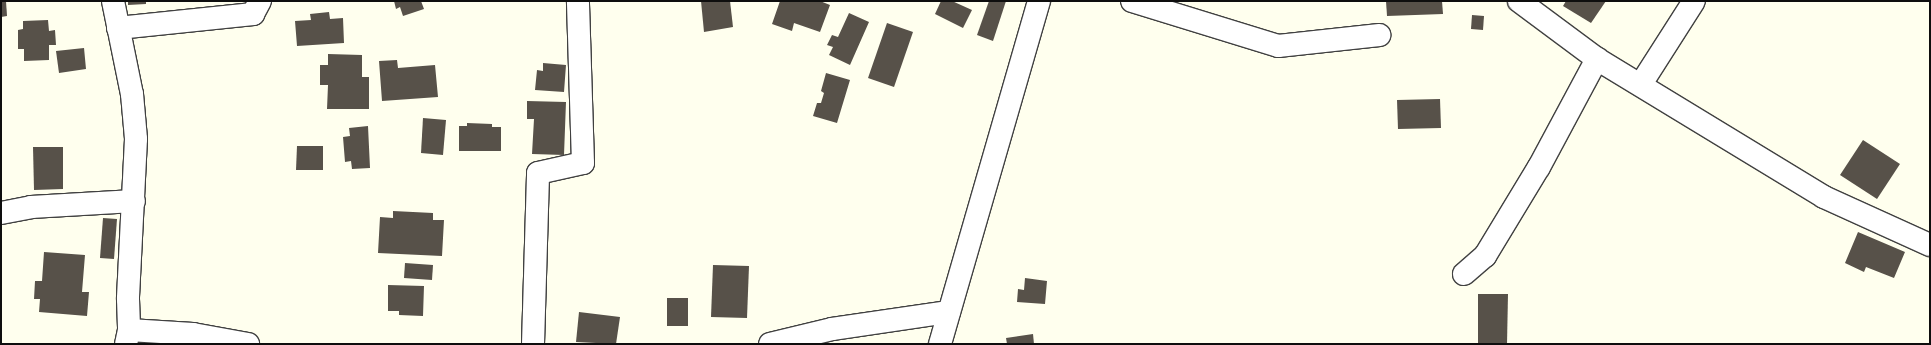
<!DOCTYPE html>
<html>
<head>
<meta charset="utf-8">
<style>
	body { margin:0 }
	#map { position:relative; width:1931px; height:345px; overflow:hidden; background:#ffe; font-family:Spectral,serif }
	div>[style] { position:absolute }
	.building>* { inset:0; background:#575149 }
	.roads { filter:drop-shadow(1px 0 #414141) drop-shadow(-1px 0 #414141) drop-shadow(0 1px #414141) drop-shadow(0 -1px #414141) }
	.minor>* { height:22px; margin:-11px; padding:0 11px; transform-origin:11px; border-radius:11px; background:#fff }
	span { translate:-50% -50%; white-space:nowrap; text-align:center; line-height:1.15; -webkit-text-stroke:4px #fff; paint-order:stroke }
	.frame { position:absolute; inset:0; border:2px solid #0e0e0e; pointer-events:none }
</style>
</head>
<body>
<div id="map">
	<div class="building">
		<div style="clip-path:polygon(1px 1px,6px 1px,7px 16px,1px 17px)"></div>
		<div style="clip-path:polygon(128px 1px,146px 1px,146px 4px,128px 5px)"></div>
		<div style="clip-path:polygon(394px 1px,421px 1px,424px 9px,403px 16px,400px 7px,396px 9px)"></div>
		<div style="clip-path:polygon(701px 1px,730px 1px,733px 27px,704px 32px)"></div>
		<div style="clip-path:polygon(780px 1px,820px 1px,830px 5px,820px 32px,794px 23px,792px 31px,772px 24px)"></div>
		<div style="clip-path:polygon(941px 1px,952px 1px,972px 10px,963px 28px,935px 14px)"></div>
		<div style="clip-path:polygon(989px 1px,1006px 1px,993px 41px,977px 35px)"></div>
		<div style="clip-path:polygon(1386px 1px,1442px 1px,1443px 14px,1387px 16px)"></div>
		<div style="clip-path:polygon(1566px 1px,1606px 1px,1591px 23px,1563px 6px)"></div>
		<div style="clip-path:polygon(329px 12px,330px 19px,343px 18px,344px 43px,297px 46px,295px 21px,311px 20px,310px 14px)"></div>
		<div style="clip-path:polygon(849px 13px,869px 22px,850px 65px,829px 55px,833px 47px,827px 45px,832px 35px,838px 37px)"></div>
		<div style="clip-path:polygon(1472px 15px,1484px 16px,1483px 30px,1471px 29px)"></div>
		<div style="clip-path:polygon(48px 20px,49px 31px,55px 30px,56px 45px,49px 45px,49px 60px,24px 61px,24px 49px,18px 49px,18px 30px,23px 29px,23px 21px)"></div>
		<div style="clip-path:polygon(887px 23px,913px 32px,894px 87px,868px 78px)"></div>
		<div style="clip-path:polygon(84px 48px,86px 69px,59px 73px,56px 51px)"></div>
		<div style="clip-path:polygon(328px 54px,362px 55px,362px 77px,369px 77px,369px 109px,327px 109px,328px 85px,320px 85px,320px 65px,328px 65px)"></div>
		<div style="clip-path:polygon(397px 60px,398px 68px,435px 65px,438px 97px,382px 101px,379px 61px)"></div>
		<div style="clip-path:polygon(543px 63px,566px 65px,564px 92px,535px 90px,537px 70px,543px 71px)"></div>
		<div style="clip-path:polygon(826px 73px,850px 80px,837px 123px,813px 116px,817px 103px,821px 103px,824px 93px,821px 91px)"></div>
		<div style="clip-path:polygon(1440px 99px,1441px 128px,1398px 129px,1397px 100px)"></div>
		<div style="clip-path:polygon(527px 101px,566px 102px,564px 155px,532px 154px,534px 119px,527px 119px)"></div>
		<div style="clip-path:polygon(423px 118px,446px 120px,443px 155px,421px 153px)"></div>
		<div style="clip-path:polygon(467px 123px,492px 124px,492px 127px,501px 127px,501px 151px,459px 151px,459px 126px,467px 126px)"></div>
		<div style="clip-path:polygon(368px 126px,370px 168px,352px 169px,351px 161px,345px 162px,343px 137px,350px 136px,349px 128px)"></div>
		<div style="clip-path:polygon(1863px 140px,1900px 164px,1877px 199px,1840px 175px)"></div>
		<div style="clip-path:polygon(297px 146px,323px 146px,323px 170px,296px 170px)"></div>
		<div style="clip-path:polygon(33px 147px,63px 147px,63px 189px,34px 190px)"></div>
		<div style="clip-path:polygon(393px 211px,433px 213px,433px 220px,444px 220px,442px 256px,378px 253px,380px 217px,393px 218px)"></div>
		<div style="clip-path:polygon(103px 218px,117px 219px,114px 259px,100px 258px)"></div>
		<div style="clip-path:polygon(1858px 232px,1905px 252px,1894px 278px,1866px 267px,1864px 272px,1845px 263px)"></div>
		<div style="clip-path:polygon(44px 252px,85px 255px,82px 292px,89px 292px,87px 316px,39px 312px,40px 299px,34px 299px,35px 281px,42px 281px)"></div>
		<div style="clip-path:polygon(405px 263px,433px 265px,432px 280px,404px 278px)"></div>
		<div style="clip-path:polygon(713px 265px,749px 266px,747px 318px,711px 317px)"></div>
		<div style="clip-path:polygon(1025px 278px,1047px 281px,1045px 304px,1017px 302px,1018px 289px,1024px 290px)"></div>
		<div style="clip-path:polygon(388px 285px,424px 286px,423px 316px,399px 315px,399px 311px,388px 311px)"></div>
		<div style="clip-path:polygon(1478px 294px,1508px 294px,1507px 344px,1478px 344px)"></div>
		<div style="clip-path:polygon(667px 298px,688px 298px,688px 326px,667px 326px)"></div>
		<div style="clip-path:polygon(579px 312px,620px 317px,616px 344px,576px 342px)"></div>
		<div style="clip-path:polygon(1033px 334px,1034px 344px,1007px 344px,1006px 338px)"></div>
	</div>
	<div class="roads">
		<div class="minor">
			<div style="left:113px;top:1px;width:95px;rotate:78.5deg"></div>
			<div style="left:132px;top:94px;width:45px;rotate:84.9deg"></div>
			<div style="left:136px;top:139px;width:160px;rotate:92.9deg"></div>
			<div style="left:128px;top:299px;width:31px;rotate:88deg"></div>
			<div style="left:129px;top:330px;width:14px;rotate:102deg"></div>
			<div style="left:1132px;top:1px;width:153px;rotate:17.1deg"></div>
			<div style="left:1278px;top:46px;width:102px;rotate:-6.2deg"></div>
			<div style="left:1519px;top:1px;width:97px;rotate:36.6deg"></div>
			<div style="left:1597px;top:59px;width:266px;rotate:31.3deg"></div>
			<div style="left:1824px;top:197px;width:116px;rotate:24.4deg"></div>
			<div style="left:118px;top:28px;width:136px;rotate:-5.9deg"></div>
			<div style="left:253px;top:14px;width:15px;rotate:-62deg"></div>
			<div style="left:1641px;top:84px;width:98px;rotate:-57.4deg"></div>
			<div style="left:1px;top:213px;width:31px;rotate:-11deg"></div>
			<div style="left:31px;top:207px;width:103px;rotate:-3.3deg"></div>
			<div style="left:1464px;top:274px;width:28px;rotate:-41deg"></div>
			<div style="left:1485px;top:256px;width:104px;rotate:-58.8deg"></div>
			<div style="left:1539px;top:167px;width:123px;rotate:-61.8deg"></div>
			<div style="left:129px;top:330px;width:64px;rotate:3.6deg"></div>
			<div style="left:193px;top:334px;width:56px;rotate:10.3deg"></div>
			<div style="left:533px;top:344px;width:171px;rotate:-88.3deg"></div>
			<div style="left:538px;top:173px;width:46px;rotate:-12.5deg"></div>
			<div style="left:583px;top:163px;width:162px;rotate:-91.8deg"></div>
			<div style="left:770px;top:344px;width:64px;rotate:-13.6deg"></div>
			<div style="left:832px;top:329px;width:118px;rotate:-8.3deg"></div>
			<div style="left:940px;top:344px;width:357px;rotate:-73.9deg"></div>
		</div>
	</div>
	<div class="frame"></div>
</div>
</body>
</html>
